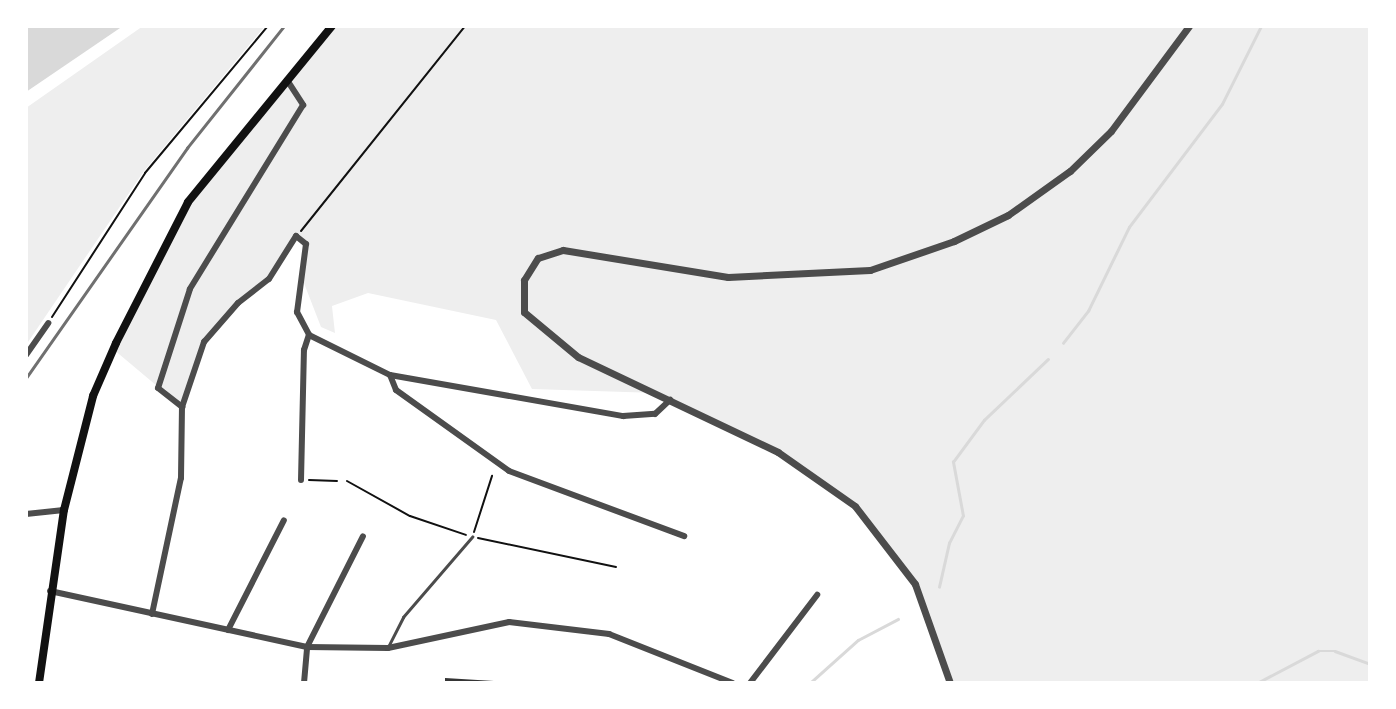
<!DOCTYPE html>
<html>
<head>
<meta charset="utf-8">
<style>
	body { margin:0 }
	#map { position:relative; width:1396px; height:709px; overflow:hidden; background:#fff; font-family:Rubik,sans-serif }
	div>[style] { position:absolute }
	.green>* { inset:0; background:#eee }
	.water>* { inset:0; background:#d9d9d9 }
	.stream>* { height:2.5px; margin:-1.25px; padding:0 1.25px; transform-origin:1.25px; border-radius:1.25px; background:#d9d9d9 }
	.building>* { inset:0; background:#353535 }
	.path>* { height:2px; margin:-1px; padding:0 1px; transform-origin:1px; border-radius:1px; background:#111 }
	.service>* { height:2.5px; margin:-1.25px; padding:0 1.25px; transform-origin:1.25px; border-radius:1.25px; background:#4c4c4c }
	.minor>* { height:6px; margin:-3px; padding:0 3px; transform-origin:3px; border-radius:3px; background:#4c4c4c }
	.tertiary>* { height:7px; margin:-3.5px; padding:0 3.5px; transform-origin:3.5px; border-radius:3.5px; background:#4c4c4c }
	.secondary>* { height:8px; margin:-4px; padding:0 4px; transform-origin:4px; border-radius:4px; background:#111 }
	.rail>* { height:2.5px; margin:-1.25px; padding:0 1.25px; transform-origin:1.25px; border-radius:1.25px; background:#707070 }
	span { translate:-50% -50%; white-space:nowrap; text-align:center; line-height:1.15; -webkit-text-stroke:7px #fff; paint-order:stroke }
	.frame { position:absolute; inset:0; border:28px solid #fff; pointer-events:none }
</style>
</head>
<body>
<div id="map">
	<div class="green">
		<div style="clip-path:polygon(143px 26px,265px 26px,144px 171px,26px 345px,26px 108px)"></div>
		<div style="clip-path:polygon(332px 26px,1370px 26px,1370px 683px,950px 683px,915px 584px,855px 506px,804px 466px,657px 393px,532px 389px,496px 320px,368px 293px,332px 306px,335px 333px,321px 327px,302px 278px,305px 245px,297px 236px,271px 279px,239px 302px,204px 342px,182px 407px,113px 349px,188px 202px)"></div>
	</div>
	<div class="water">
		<div style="clip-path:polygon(26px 26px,123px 26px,26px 92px)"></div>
	</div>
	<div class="stream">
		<div style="left:1063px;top:343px;width:41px;rotate:-52deg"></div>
		<div style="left:1088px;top:311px;width:93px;rotate:-64deg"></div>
		<div style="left:1129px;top:227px;width:154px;rotate:-52.9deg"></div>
		<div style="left:1222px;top:104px;width:87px;rotate:-63.4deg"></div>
		<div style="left:939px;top:587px;width:45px;rotate:-77.2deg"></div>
		<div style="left:949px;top:543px;width:30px;rotate:-63deg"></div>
		<div style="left:963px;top:516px;width:55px;rotate:-100.5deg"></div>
		<div style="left:953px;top:462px;width:52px;rotate:-53.6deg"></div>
		<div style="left:984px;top:420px;width:88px;rotate:-43.6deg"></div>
		<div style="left:810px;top:683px;width:64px;rotate:-41.9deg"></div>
		<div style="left:858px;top:640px;width:45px;rotate:-27.7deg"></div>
		<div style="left:1257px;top:683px;width:69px;rotate:-27.7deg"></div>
		<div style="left:1318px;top:651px;width:17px"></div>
		<div style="left:1335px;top:651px;width:37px;rotate:20deg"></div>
	</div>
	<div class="building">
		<div style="clip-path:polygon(445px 678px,494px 681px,494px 683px,445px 683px)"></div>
	</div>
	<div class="path">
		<div style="left:301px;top:231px;width:263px;rotate:-51.3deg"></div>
		<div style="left:52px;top:317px;width:171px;rotate:-57.1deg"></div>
		<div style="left:145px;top:173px;width:192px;rotate:-50.1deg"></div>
		<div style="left:309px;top:480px;width:28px;rotate:2deg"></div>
		<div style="left:347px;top:481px;width:72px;rotate:29.1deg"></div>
		<div style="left:410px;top:516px;width:59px;rotate:18.7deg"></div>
		<div style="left:474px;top:532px;width:59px;rotate:-72.2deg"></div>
		<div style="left:478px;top:538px;width:141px;rotate:11.9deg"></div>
	</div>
	<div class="service">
		<div style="left:389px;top:645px;width:31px;rotate:-63deg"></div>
		<div style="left:403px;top:617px;width:106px;rotate:-49.2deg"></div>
	</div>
	<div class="minor">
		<div style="left:287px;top:80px;width:30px;rotate:57deg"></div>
		<div style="left:303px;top:105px;width:216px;rotate:121.6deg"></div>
		<div style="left:190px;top:289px;width:104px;rotate:107.9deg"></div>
		<div style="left:158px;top:388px;width:31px;rotate:38deg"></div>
		<div style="left:182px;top:407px;width:69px;rotate:-71.3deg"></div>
		<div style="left:204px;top:342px;width:52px;rotate:-48.9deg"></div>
		<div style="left:238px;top:303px;width:39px;rotate:-38deg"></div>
		<div style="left:269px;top:279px;width:51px;rotate:-57.9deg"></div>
		<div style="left:296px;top:236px;width:13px;rotate:39deg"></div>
		<div style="left:306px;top:244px;width:69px;rotate:97.5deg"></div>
		<div style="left:297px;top:312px;width:26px;rotate:62deg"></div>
		<div style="left:309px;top:335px;width:90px;rotate:26.3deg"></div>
		<div style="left:390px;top:375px;width:237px;rotate:10deg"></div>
		<div style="left:623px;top:416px;width:32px;rotate:-4deg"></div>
		<div style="left:655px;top:414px;width:21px;rotate:-43deg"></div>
		<div style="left:26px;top:355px;width:39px;rotate:-55deg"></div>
		<div style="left:390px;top:375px;width:16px;rotate:68deg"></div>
		<div style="left:396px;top:390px;width:139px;rotate:35.6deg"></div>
		<div style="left:509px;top:471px;width:187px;rotate:20.4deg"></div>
		<div style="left:301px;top:480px;width:130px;rotate:-88.7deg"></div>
		<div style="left:304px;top:350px;width:16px;rotate:-72deg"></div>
		<div style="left:26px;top:514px;width:38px;rotate:-6deg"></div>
		<div style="left:50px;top:591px;width:263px;rotate:12.3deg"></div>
		<div style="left:307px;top:647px;width:81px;rotate:0.7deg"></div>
		<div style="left:388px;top:648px;width:124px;rotate:-12.1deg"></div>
		<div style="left:509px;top:622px;width:101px;rotate:6.8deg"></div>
		<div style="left:609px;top:634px;width:133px;rotate:21.6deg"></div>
		<div style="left:152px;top:614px;width:139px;rotate:-78deg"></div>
		<div style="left:181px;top:478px;width:71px;rotate:-89.2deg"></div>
		<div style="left:228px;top:630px;width:123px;rotate:-63deg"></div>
		<div style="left:304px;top:683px;width:36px;rotate:-85deg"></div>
		<div style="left:307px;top:647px;width:124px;rotate:-63.2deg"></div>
		<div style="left:750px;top:683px;width:111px;rotate:-52.7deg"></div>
	</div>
	<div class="tertiary">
		<div style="left:950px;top:683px;width:105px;rotate:-109.5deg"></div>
		<div style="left:915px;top:584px;width:98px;rotate:-127.6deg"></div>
		<div style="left:855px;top:506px;width:94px;rotate:-145deg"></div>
		<div style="left:778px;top:452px;width:221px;rotate:-154.6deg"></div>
		<div style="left:578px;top:357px;width:70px;rotate:-140.2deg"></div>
		<div style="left:524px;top:312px;width:32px;rotate:-90deg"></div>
		<div style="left:524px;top:280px;width:26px;rotate:-58deg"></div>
		<div style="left:538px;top:258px;width:26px;rotate:-18deg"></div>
		<div style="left:563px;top:250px;width:167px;rotate:9.3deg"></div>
		<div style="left:728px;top:277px;width:142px;rotate:-2.8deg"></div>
		<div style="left:870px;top:270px;width:89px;rotate:-19deg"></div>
		<div style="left:954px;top:241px;width:60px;rotate:-25.7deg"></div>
		<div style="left:1008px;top:215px;width:76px;rotate:-35.4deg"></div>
		<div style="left:1070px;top:171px;width:57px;rotate:-44.3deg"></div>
		<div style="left:1111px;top:131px;width:131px;rotate:-53.4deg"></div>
	</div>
	<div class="secondary">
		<div style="left:39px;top:683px;width:175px;rotate:-81.8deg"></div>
		<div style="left:64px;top:510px;width:118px;rotate:-75.7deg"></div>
		<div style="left:93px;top:396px;width:58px;rotate:-66.5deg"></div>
		<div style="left:116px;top:343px;width:158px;rotate:-62.9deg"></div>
		<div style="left:188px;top:202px;width:227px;rotate:-50.7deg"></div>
	</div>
	<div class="rail">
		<div style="left:26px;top:378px;width:281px;rotate:-55deg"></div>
		<div style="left:187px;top:148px;width:156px;rotate:-51.5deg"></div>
	</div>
	<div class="frame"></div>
</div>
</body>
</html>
